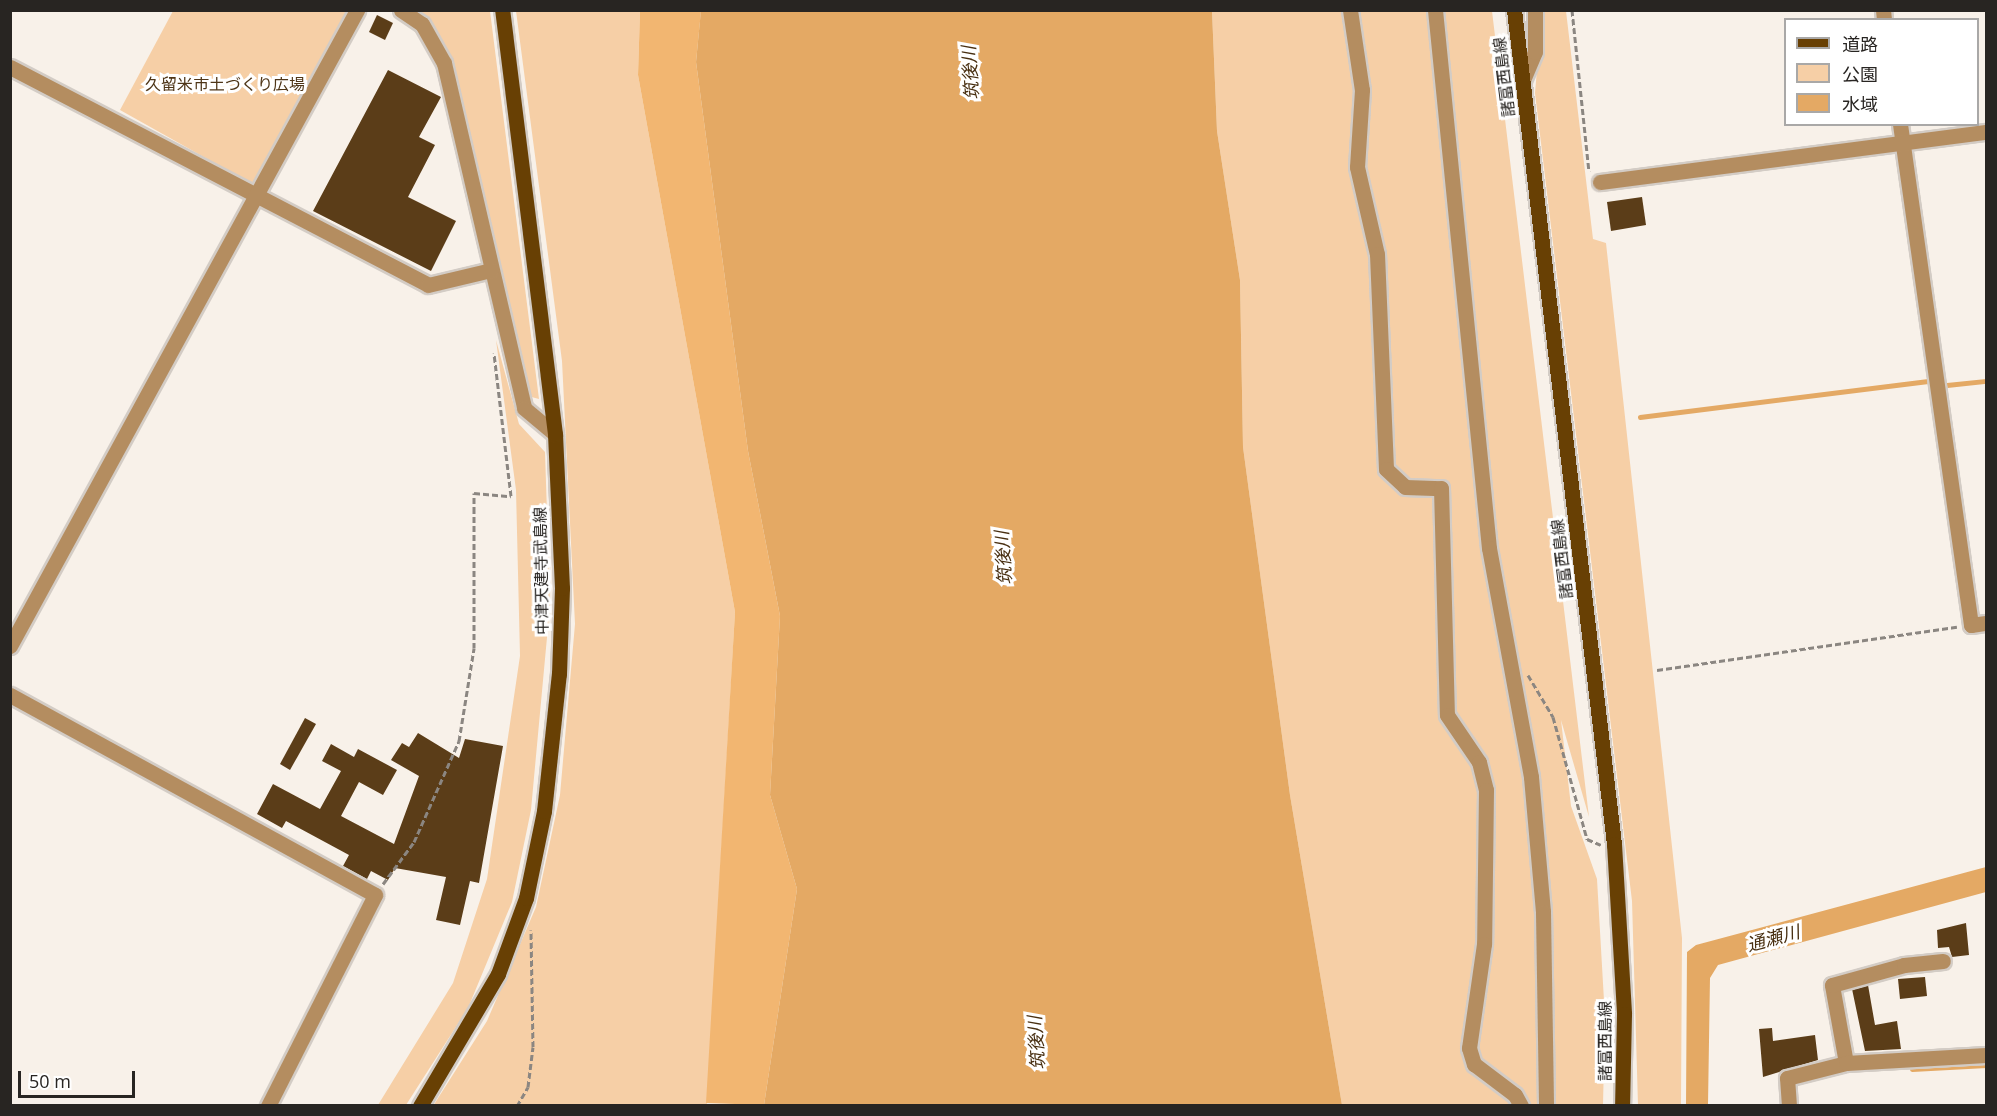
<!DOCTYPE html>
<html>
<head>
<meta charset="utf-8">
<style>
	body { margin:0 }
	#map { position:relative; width:1997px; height:1116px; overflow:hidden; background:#f8f1e9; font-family:"Open Sans","Noto Sans JP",sans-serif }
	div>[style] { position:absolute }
	.green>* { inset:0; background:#f6cfa6 }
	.forest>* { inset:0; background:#f2b671 }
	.water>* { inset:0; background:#e4a964 }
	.stream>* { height:4.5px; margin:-2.25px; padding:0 2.25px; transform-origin:2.25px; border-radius:2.25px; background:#e4a964 }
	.building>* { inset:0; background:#5b3d18 }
	.path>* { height:3px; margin-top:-1.5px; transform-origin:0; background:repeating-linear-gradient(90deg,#8b8681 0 6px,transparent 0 9px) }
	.roads { filter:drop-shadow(2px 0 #d3ccc5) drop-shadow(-2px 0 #d3ccc5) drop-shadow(0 2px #d3ccc5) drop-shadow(0 -2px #d3ccc5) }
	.minor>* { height:15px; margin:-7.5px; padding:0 7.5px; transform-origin:7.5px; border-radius:7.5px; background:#b48d60 }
	.major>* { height:15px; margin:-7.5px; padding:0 7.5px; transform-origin:7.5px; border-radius:7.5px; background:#684004 }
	span { translate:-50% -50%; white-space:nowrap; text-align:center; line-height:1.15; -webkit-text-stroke:6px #fff; paint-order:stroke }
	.street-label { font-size:16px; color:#282522 }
	.park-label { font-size:16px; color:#4e3517 }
	.water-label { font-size:18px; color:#482f11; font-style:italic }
	.frame { position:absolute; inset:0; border:12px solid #282522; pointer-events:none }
	.legend { position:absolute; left:1784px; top:18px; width:195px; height:108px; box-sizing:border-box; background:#fff; border:2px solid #a9a8a7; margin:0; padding:8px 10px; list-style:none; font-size:18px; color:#282522 }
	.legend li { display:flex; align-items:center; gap:12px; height:30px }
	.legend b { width:30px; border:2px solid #a9a8a7 }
	.scale { position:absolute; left:18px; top:1071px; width:117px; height:27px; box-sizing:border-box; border:3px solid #282522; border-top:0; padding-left:8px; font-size:18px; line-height:21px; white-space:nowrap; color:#282522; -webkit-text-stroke:4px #fff; paint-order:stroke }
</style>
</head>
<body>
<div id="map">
	<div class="green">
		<div style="clip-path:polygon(173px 11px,355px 11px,252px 184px,120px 110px)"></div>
		<div style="clip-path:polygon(415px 11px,490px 11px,539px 399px,524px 395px,451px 62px)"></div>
		<div style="clip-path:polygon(516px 11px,640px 11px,638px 75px,735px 612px,707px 1105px,433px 1106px,487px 1021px,536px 907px,560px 795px,575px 624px,562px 361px)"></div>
		<div style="clip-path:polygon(1212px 11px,1492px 11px,1589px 817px,1561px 720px,1571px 806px,1597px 879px,1605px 1018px,1603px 1105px,1342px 1105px,1290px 795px,1243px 447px,1240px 280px,1217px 131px)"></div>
		<div style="clip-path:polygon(1542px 11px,1566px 11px,1593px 239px,1606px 243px,1682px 938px,1681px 1105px,1638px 1105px,1632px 901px,1535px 93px)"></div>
		<div style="clip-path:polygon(496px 340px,519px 424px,545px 452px,550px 605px,531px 810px,512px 902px,468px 1008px,406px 1105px,378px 1105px,453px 983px,487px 879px,520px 656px,516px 490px)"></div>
	</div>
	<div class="forest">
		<div style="clip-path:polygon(640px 11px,701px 11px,696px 62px,748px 451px,780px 616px,770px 795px,797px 889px,764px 1105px,706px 1103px,735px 612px,638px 75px)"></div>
	</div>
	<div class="water">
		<div style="clip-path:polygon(701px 10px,1212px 11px,1217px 131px,1240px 280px,1243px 447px,1290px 795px,1342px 1105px,764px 1105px,797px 889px,770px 795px,780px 616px,748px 451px,696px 62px)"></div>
		<div style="clip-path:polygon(1986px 867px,1986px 892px,1718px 965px,1710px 978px,1708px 1105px,1686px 1105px,1687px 952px,1696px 945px)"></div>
	</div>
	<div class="stream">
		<div style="left:1947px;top:385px;width:39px;rotate:-6deg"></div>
		<div style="left:1640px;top:417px;width:292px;rotate:-7.1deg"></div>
		<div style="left:1912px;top:1069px;width:74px;rotate:-3.1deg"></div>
	</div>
	<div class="building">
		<div style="clip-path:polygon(377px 15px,393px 23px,385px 40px,369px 32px)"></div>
		<div style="clip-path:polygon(388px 70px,441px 97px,419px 137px,435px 145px,408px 197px,456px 221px,431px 271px,313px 211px)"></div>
		<div style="clip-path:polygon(1642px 197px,1646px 225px,1611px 231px,1607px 202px)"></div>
		<div style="clip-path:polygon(305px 718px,316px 724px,290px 770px,280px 764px)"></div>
		<div style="clip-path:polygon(418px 733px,459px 758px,465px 739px,503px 746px,479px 883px,470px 881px,460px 925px,436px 920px,446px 877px,395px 868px,388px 880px,371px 871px,367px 879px,343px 866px,349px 855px,286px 821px,282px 828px,257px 814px,273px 784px,320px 809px,341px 771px,322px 761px,331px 744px,354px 757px,358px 749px,397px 770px,383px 795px,359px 782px,341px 816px,394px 844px,419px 776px,391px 760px,402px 743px,409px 747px)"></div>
		<div style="clip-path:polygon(1966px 923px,1969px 955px,1952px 957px,1949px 947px,1938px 948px,1937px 930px)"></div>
		<div style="clip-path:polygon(1925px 977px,1927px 996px,1900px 999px,1898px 979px)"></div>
		<div style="clip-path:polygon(1868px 985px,1875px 1025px,1897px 1021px,1901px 1049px,1865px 1051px,1852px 989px)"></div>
		<div style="clip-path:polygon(1772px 1028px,1773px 1041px,1815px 1035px,1818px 1060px,1763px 1077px,1759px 1029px)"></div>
	</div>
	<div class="path">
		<div style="left:1572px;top:10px;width:162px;rotate:84deg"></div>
		<div style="left:1657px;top:670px;width:303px;rotate:-8.2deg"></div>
		<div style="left:1528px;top:675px;width:49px;rotate:59.2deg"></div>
		<div style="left:1553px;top:717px;width:127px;rotate:74.4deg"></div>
		<div style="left:1587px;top:839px;width:15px;rotate:23deg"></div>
		<div style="left:383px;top:884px;width:52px;rotate:-53.6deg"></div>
		<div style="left:414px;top:842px;width:111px;rotate:-66deg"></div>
		<div style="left:459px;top:741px;width:94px;rotate:-80.8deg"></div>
		<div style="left:474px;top:648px;width:155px;rotate:-90deg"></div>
		<div style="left:474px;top:493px;width:37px;rotate:5deg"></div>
		<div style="left:511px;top:496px;width:144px;rotate:-96.8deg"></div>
		<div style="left:517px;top:1106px;width:22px;rotate:-60deg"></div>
		<div style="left:528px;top:1087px;width:40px;rotate:-82.9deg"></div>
		<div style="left:533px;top:1047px;width:117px;rotate:-91deg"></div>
	</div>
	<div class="roads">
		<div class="minor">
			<div style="left:401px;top:10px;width:25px;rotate:34deg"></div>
			<div style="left:422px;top:24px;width:45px;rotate:60.6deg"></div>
			<div style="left:444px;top:63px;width:354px;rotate:76.9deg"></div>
			<div style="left:524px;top:408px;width:40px;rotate:40deg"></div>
			<div style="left:1350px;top:10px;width:81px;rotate:81.5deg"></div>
			<div style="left:1362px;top:90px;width:77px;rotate:93.7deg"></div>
			<div style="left:1357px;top:167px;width:89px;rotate:77.1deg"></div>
			<div style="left:1377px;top:254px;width:215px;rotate:87.6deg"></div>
			<div style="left:1386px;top:469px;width:26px;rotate:43deg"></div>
			<div style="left:1405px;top:487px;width:36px;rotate:2deg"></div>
			<div style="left:1441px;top:488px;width:227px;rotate:88.5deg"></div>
			<div style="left:1447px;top:715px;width:57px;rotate:55.8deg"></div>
			<div style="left:1479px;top:762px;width:29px;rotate:76deg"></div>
			<div style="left:1486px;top:790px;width:154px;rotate:90.7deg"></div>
			<div style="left:1484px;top:944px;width:105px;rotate:98.2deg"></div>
			<div style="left:1469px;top:1048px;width:17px;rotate:73deg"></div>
			<div style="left:1474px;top:1064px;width:51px;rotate:37.1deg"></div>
			<div style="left:1515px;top:1095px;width:13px;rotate:61deg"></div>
			<div style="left:1435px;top:10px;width:541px;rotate:84.27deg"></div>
			<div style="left:1489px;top:548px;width:233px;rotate:79.6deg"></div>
			<div style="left:1531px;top:777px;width:136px;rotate:84.9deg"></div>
			<div style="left:1543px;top:912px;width:194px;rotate:89.1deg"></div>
			<div style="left:1883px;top:10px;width:10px;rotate:84deg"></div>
			<div style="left:10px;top:67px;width:471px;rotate:27.5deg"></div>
			<div style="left:428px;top:285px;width:65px;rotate:-13.4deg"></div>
			<div style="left:1523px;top:80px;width:30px;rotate:-67deg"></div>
			<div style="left:1535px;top:52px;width:42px;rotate:-90deg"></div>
			<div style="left:1900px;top:124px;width:506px;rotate:81.93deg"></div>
			<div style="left:1971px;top:625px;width:15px;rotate:-8deg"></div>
			<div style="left:1600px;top:182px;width:389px;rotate:-7.4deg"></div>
			<div style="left:10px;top:646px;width:725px;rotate:-61.38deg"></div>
			<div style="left:10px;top:695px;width:416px;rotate:28.7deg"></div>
			<div style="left:375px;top:895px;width:237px;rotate:116.9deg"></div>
			<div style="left:1846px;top:1063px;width:79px;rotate:-100.2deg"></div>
			<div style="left:1832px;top:985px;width:75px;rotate:-15.5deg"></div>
			<div style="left:1904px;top:965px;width:39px;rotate:-6deg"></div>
			<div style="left:1789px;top:1106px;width:28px;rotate:-94deg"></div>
			<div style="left:1787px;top:1078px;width:61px;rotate:-14.3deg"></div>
			<div style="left:1846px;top:1063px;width:140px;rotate:-3.3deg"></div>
		</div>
		<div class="major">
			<div style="left:1514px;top:10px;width:840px;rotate:83.16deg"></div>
			<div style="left:1614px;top:844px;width:170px;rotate:86.6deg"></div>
			<div style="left:1624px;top:1014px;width:92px;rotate:91.2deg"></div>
			<div style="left:420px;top:1106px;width:153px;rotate:-59.4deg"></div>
			<div style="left:498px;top:974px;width:81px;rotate:-69.8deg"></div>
			<div style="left:526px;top:898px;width:89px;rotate:-78.3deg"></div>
			<div style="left:544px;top:811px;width:138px;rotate:-83.8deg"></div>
			<div style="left:559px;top:674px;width:86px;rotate:-88deg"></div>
			<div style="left:562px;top:588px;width:154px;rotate:-92.6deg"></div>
			<div style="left:555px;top:434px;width:427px;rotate:-97.1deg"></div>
		</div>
	</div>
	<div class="street-label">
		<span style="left:1504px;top:77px;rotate:-97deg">諸富西島線</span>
		<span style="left:1562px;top:559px;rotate:-97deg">諸富西島線</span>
		<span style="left:541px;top:571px;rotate:-91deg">中津天建寺武島線</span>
		<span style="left:1605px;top:1041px;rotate:-90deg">諸富西島線</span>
	</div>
	<div class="park-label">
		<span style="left:225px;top:84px">久留米市土づくり広場</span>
	</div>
	<div class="water-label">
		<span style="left:970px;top:73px;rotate:-94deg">筑後川</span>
		<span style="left:1003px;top:558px;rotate:-94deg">筑後川</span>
		<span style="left:1773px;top:938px;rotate:-15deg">通瀬川</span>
		<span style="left:1036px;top:1043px;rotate:-94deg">筑後川</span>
	</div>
	<div class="frame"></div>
	<ul class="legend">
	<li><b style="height:8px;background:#684004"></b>道路</li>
	<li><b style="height:16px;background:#f6cfa6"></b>公園</li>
	<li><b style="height:16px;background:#e4a964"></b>水域</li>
	</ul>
	<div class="scale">50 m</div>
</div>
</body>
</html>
